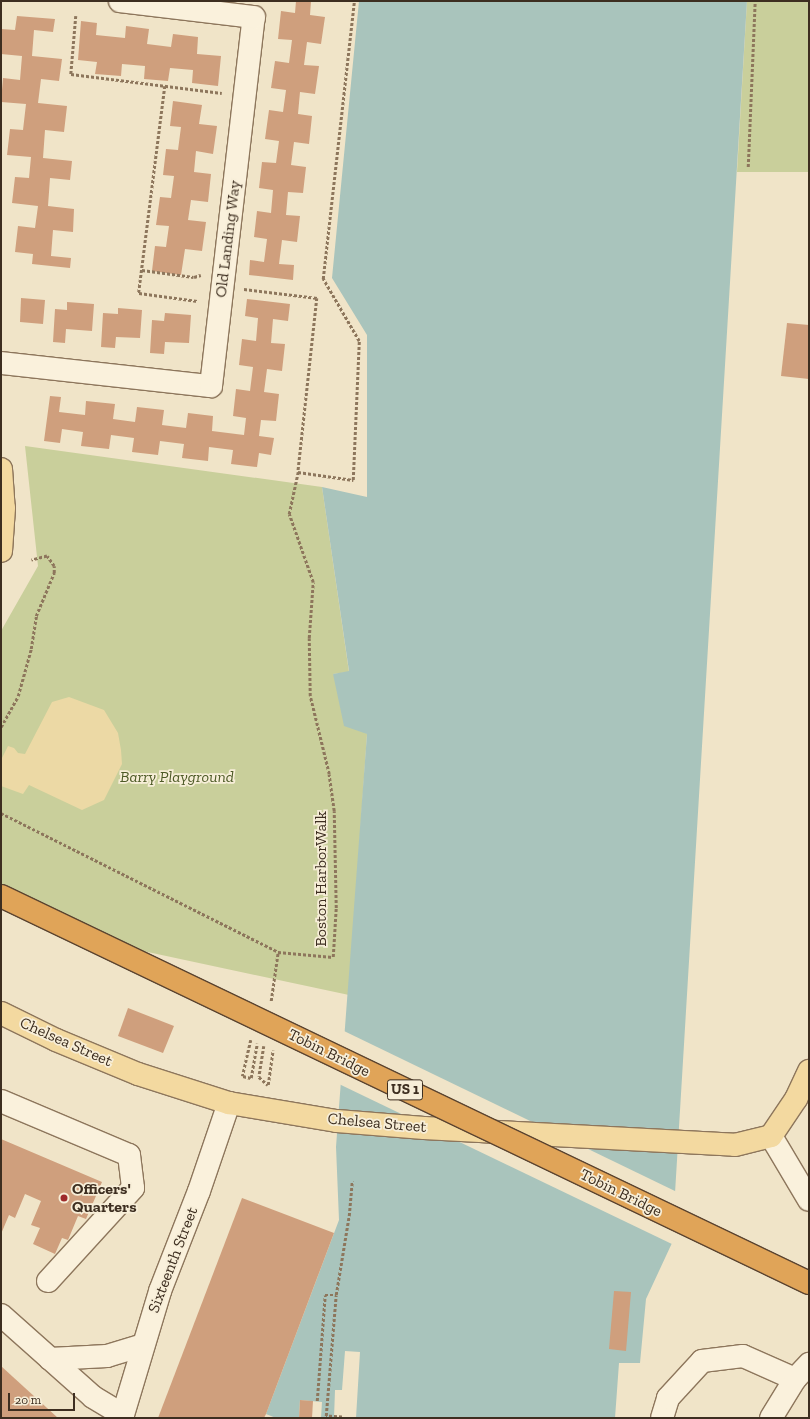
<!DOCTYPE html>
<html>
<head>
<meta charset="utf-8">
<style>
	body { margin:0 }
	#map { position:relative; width:810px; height:1419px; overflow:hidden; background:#f0e4c8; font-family:"Zilla Slab",serif }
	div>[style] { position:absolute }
	.green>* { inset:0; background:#c9cf9b }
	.sand>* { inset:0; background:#ecd9a5 }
	.water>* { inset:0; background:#a9c4bc }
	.pier>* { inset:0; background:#f0e4c8 }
	.building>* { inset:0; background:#cf9f7d }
	.path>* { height:2.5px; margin-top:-1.25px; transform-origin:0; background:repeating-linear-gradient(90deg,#8d765c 0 3px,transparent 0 5px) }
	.roads { filter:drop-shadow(1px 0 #8d765c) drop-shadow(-1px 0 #8d765c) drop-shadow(0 1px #8d765c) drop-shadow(0 -1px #8d765c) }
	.minor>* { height:22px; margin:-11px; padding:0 11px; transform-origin:11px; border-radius:11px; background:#faf1dc }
	.major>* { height:22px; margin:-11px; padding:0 11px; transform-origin:11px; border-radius:11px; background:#f3d9a0 }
	.bridges { filter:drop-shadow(1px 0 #5b4430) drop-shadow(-1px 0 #5b4430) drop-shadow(0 1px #5b4430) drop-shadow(0 -1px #5b4430) }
	.highway-bridge>* { height:22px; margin:-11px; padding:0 11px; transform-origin:11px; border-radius:11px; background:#e0a458 }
	.dots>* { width:11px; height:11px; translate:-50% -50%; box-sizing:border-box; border:2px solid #f7eed8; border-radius:50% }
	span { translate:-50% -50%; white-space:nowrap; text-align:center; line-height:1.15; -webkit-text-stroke:3.5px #f7eed8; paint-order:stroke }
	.shield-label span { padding:1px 3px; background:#f7eed8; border:1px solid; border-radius:3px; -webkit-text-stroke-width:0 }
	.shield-label { font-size:15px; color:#3d2e20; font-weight:700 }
	.street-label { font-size:16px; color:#3d2e20 }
	.park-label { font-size:16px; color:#4d5a26; font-style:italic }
	.poi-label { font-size:16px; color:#3d2e20; font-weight:700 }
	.left { translate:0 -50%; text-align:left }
	.frame { position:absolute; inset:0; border:2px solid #3d2e20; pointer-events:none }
	.scale { position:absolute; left:8px; top:1393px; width:67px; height:18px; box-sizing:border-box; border:2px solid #3d2e20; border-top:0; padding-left:5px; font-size:12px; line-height:14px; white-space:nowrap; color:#3d2e20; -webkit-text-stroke:3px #f7eed8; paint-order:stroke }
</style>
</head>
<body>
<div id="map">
	<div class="green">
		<div style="clip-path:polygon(747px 1px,809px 1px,809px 172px,737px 172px)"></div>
		<div style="clip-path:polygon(25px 446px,322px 487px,349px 672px,333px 674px,367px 734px,349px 995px,129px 948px,1px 890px,1px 631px,38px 566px)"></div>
	</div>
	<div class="sand">
		<div style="clip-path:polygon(69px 697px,104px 710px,118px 733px,121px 750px,122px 764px,104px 800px,82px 810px,29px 785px,23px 794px,1px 786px,1px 760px,8px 746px,14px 748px,18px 753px,25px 754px,52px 702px)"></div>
	</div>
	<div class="water">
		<div style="clip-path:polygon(359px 1px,747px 1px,672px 1243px,646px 1299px,640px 1363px,619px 1363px,615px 1418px,276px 1418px,266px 1414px,339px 1220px,336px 1147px,367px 734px,344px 726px,333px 674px,349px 671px,322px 487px,367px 497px,367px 335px,332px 278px)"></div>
	</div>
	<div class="pier">
		<div style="clip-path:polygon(344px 1031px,677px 1192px,674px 1245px,339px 1084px)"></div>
		<div style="clip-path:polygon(345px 1351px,360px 1352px,356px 1418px,334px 1418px,335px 1390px,342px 1390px)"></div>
		<div style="clip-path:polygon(300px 1400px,322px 1402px,321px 1418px,299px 1418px)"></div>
	</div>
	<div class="building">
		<div style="clip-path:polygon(296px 1px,311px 1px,310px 15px,325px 17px,321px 44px,307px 42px,304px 65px,319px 66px,315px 94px,300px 92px,298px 114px,312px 116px,309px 144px,294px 142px,291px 165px,306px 167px,303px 193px,288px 192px,286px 215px,300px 216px,297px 242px,282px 240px,279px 264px,294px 265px,293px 280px,249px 275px,250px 260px,264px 262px,267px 239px,254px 237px,257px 211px,271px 213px,273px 190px,259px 188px,262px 162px,276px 163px,279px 141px,265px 139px,269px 110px,283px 112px,286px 90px,271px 88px,275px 61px,289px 63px,292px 40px,278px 39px,281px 11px,295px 13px)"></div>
		<div style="clip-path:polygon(17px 16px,55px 19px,53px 32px,34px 30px,32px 56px,62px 59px,59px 81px,41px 79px,38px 103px,67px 106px,64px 132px,45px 130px,43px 158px,72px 161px,70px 180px,50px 178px,48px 206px,74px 209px,73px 232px,53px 230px,51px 256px,71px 258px,70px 268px,32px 264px,33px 254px,15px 252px,18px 226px,35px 228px,38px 206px,12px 203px,15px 177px,29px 178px,31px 157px,7px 155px,10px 129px,23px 130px,26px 104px,1px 102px,3px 78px,20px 80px,22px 56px,1px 54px,1px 29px,15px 30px)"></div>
		<div style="clip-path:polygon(81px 21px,97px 23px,96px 35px,125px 38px,126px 26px,149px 29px,147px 44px,171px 47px,173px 34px,198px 37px,197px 54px,221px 56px,218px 86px,192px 83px,193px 70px,170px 68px,168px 81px,144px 79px,145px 66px,122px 64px,121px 76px,95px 74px,97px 62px,78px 60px)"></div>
		<div style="clip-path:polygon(173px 101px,202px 105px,199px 124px,217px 126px,213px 154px,196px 151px,194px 172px,211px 174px,208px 202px,191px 200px,188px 220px,206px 222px,202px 251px,185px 249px,181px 275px,152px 271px,155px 246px,166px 247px,169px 226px,156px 225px,160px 197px,171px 198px,174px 176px,163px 175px,166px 149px,178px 150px,181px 127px,170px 126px)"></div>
		<div style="clip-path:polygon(21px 298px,45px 300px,43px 324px,20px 322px)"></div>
		<div style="clip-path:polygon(247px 299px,290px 304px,288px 321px,273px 319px,271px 343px,285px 344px,282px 371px,267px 369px,264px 392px,279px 394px,276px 421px,261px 420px,259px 436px,274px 438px,271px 455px,259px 453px,257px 467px,231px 464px,233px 450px,209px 447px,208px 461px,182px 458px,184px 444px,160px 441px,158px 455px,132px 452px,134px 438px,111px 435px,109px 449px,81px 446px,83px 432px,62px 429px,60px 443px,44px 441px,50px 396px,61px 397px,59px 412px,85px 415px,86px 401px,115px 404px,113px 419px,135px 422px,137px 407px,164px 410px,162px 425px,186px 428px,188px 413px,213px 416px,212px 431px,244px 435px,246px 418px,233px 416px,236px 389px,250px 391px,253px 367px,239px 365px,242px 339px,256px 341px,258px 318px,245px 316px)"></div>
		<div style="clip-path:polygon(67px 302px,94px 304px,92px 331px,66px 329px,65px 343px,53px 342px,55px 309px,67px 310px)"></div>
		<div style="clip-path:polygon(118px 308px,142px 310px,140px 338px,116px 337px,115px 348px,101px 347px,103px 313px,118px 314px)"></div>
		<div style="clip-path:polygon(165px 313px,191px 315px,189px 343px,165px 342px,164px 354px,150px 353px,152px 320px,164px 321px)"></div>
		<div style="clip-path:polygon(787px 323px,809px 325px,809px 379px,781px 376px)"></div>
		<div style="clip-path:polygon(128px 1008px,174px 1026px,163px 1053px,118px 1036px)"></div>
		<div style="clip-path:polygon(1px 1139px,102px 1182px,86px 1219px,78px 1216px,68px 1240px,62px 1238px,55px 1254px,33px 1244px,40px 1228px,31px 1225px,41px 1201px,25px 1194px,15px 1218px,9px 1215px,1px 1234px)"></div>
		<div style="clip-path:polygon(242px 1198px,334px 1233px,266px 1414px,264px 1418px,158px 1418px)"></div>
		<div style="clip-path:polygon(614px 1291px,631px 1292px,626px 1351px,609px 1349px)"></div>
		<div style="clip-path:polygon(1px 1366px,58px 1418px,1px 1418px)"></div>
		<div style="clip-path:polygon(300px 1400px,313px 1401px,312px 1418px,299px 1418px)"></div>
	</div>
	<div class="path">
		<div style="left:76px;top:16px;width:58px;rotate:94.9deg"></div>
		<div style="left:71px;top:74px;width:152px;rotate:7.2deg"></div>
		<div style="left:165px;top:86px;width:209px;rotate:97.2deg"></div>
		<div style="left:139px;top:293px;width:59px;rotate:7.9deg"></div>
		<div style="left:748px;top:167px;width:166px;rotate:-87.6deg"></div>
		<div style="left:142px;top:270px;width:52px;rotate:7.7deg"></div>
		<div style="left:194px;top:277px;width:7px;rotate:-16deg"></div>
		<div style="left:244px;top:289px;width:74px;rotate:7deg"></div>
		<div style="left:317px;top:298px;width:175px;rotate:96.2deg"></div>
		<div style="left:1px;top:727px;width:35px;rotate:-61deg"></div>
		<div style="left:18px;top:696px;width:49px;rotate:-74.5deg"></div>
		<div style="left:31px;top:649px;width:33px;rotate:-81deg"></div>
		<div style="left:36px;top:616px;width:47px;rotate:-67.3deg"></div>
		<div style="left:54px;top:573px;width:7px;rotate:-90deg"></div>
		<div style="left:54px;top:566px;width:12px;rotate:-125deg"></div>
		<div style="left:47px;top:556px;width:16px;rotate:165deg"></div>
		<div style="left:1px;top:813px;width:310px;rotate:26.6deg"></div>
		<div style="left:278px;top:952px;width:55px;rotate:5.2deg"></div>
		<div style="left:333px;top:957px;width:49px;rotate:-86.5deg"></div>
		<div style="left:336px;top:908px;width:97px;rotate:-91.2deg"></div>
		<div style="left:334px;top:811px;width:37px;rotate:-98deg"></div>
		<div style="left:329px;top:774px;width:80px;rotate:-103.7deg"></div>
		<div style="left:310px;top:696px;width:58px;rotate:-91deg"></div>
		<div style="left:309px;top:638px;width:56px;rotate:-85.9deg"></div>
		<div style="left:313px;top:582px;width:72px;rotate:-109.4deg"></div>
		<div style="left:289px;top:514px;width:43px;rotate:-77.9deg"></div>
		<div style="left:298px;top:472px;width:56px;rotate:8.3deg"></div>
		<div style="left:353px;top:480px;width:139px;rotate:-87.5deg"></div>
		<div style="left:359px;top:341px;width:72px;rotate:-120.1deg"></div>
		<div style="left:323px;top:279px;width:280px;rotate:-83.6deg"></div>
		<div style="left:271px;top:1001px;width:49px;rotate:-81.9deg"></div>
		<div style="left:251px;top:1040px;width:37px;rotate:103deg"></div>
		<div style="left:243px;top:1076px;width:8px;rotate:14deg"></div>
		<div style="left:251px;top:1078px;width:35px;rotate:-80deg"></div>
		<div style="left:264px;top:1046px;width:31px;rotate:99deg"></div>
		<div style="left:259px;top:1077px;width:12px;rotate:42deg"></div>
		<div style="left:268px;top:1085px;width:35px;rotate:-82deg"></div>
		<div style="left:317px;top:1401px;width:106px;rotate:-85.7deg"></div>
		<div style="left:325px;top:1295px;width:11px"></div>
		<div style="left:342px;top:1417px;width:16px;rotate:-176deg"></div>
		<div style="left:326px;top:1416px;width:121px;rotate:-85.3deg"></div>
		<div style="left:336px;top:1295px;width:80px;rotate:-80.7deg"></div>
		<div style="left:349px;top:1216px;width:35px;rotate:-85deg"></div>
	</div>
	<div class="roads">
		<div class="minor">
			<div style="left:1px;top:363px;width:211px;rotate:6.3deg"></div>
			<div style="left:211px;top:386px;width:371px;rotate:-83.4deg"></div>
			<div style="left:254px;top:17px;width:135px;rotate:-173.2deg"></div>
			<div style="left:1px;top:1101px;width:139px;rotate:22.9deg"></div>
			<div style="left:129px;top:1155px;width:33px;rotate:83deg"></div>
			<div style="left:133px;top:1188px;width:126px;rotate:132.4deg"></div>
			<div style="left:771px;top:1136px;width:74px;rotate:59.3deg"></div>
			<div style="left:1px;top:1315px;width:123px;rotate:41.7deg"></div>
			<div style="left:93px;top:1397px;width:35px;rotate:31deg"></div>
			<div style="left:50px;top:1359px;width:57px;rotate:-3deg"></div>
			<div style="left:107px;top:1356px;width:37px;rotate:-17deg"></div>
			<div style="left:122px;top:1418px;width:133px;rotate:-73.3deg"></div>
			<div style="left:160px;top:1291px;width:107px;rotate:-68.7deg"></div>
			<div style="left:199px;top:1191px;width:93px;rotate:-71.2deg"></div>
			<div style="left:662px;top:1418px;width:21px;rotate:-73deg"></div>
			<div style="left:668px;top:1398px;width:50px;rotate:-47.4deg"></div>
			<div style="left:702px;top:1361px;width:41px;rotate:-7deg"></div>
			<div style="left:743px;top:1356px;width:57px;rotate:23.9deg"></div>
			<div style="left:771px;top:1418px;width:46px;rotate:-58.4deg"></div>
			<div style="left:795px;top:1379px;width:21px;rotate:-47deg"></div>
		</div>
		<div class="major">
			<div style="left:1px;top:469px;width:39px;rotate:86deg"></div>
			<div style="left:4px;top:508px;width:43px;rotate:94deg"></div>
			<div style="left:1px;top:1013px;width:61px;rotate:26.1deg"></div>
			<div style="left:56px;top:1040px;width:89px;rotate:22.5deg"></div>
			<div style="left:138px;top:1074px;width:96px;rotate:17.7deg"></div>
			<div style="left:229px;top:1103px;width:109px;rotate:9.5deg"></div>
			<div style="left:337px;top:1121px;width:87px;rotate:4.6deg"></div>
			<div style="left:424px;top:1128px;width:311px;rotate:3.1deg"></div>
			<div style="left:735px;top:1145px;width:37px;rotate:-14deg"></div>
			<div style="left:771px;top:1136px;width:45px;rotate:-56deg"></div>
			<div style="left:796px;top:1099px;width:31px;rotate:-65deg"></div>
		</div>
	</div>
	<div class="bridges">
		<div class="highway-bridge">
			<div style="left:1px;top:896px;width:896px;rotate:25.59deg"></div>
		</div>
	</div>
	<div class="dots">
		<div style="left:64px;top:1198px;background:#9e2a2b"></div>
	</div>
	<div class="shield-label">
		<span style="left:405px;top:1090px">US 1</span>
	</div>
	<div class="street-label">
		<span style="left:228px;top:239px;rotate:-83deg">Old Landing Way</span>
		<span style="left:321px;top:879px;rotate:-90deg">Boston HarborWalk</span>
		<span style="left:66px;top:1042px;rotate:24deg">Chelsea Street</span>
		<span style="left:329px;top:1053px;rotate:26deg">Tobin Bridge</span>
		<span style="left:377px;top:1123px;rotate:5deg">Chelsea Street</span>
		<span style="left:621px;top:1193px;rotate:26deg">Tobin Bridge</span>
		<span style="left:173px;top:1260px;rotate:-69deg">Sixteenth Street</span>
	</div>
	<div class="park-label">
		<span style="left:177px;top:777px">Barry Playground</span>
	</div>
	<div class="poi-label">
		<span class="left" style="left:72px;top:1198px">Officers'<br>Quarters</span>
	</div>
	<div class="frame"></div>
	<div class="scale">20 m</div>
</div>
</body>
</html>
